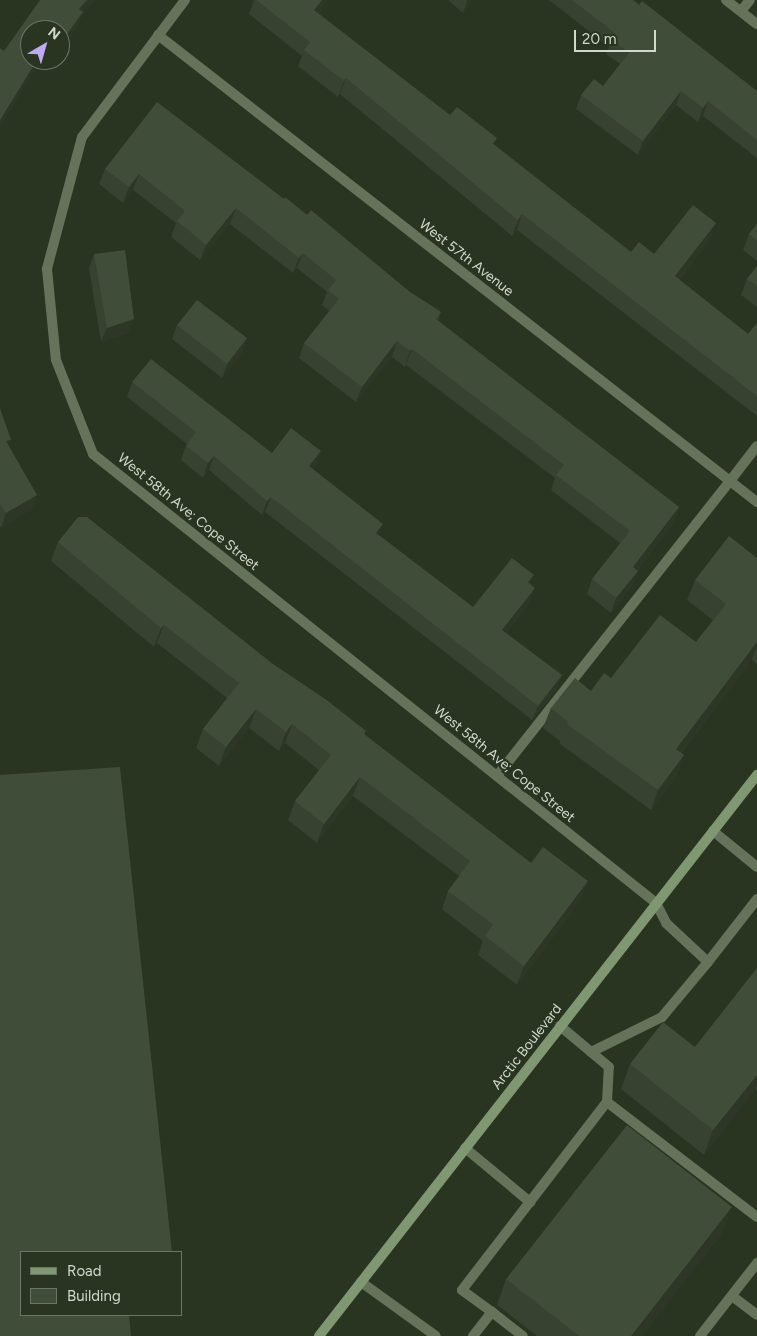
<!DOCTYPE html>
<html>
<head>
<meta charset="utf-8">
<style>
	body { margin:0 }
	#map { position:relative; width:757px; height:1336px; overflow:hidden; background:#293421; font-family:Figtree,sans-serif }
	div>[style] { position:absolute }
	.service>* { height:10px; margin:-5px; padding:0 5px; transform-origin:5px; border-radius:5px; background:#64735a }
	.minor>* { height:10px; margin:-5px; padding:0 5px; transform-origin:5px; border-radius:5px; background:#64735a }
	.secondary>* { height:10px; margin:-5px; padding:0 5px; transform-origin:5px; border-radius:5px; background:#809871 }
	.wall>* { inset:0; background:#374230 }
	.shaded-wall>* { inset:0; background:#2d3627 }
	.building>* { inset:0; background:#404d38 }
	span { translate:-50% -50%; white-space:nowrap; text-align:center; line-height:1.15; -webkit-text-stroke:4.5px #293421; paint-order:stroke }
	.street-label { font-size:14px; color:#d1d9cd }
	.legend { position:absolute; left:20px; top:1251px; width:162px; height:65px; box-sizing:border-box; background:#293421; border:1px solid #6c7666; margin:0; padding:6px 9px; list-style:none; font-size:15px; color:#d1d9cd }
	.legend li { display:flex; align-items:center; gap:10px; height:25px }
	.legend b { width:25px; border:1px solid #6c7666 }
	.north { position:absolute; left:20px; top:20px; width:50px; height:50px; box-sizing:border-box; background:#293421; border:1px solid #6c7666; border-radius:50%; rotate:38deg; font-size:14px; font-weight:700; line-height:20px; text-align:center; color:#d1d9cd }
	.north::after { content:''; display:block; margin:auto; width:18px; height:22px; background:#c1a8f3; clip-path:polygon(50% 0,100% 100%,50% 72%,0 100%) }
	.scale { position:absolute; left:574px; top:30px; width:82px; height:22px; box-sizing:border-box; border:2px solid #d1d9cd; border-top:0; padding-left:6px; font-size:15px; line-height:18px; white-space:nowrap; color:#d1d9cd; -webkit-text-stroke:4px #293421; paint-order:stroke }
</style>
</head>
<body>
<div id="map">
	<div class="service">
		<div style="left:730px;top:481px;width:44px;rotate:-52.4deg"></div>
		<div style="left:713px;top:831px;width:57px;rotate:39.3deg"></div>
		<div style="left:656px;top:903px;width:22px;rotate:63deg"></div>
		<div style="left:666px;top:923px;width:57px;rotate:42.9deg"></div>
		<div style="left:708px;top:962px;width:80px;rotate:-52.1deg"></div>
		<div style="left:591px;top:1052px;width:79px;rotate:-26.2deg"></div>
		<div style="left:662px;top:1017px;width:72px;rotate:-50.1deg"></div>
		<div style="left:607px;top:1102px;width:189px;rotate:37.5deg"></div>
		<div style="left:465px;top:1148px;width:85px;rotate:39.7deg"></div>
		<div style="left:732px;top:1296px;width:31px;rotate:37deg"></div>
		<div style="left:492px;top:1312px;width:39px;rotate:38deg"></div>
		<div style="left:473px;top:1336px;width:31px;rotate:-52deg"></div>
		<div style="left:492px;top:1312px;width:37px;rotate:-144deg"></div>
		<div style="left:462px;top:1290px;width:237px;rotate:-52.4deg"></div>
		<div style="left:607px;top:1102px;width:35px;rotate:-87deg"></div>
		<div style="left:609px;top:1067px;width:64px;rotate:-140.1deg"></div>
		<div style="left:700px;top:1336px;width:93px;rotate:-52deg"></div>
	</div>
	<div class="minor">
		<div style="left:185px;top:0;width:171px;rotate:126.9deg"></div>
		<div style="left:82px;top:137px;width:137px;rotate:104.9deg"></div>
		<div style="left:47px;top:269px;width:91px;rotate:84.4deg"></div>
		<div style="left:56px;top:360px;width:101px;rotate:68.5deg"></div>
		<div style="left:93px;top:454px;width:720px;rotate:38.57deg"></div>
		<div style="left:726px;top:0;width:39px;rotate:38deg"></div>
		<div style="left:741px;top:11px;width:14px;rotate:-51deg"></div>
		<div style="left:158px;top:35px;width:760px;rotate:37.94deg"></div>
		<div style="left:497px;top:776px;width:376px;rotate:-51.7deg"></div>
		<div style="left:361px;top:1282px;width:92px;rotate:35.8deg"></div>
	</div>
	<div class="secondary">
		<div style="left:319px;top:1336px;width:712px;rotate:-52.02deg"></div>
	</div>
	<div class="wall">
		<div style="clip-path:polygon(254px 0,328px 0,318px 14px,450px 115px,495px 145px,631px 252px,654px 254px,716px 223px,710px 239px,679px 280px,748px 334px,757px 323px,757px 416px,517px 230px,512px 236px,340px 94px,338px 97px,298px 66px,302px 56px,249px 14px)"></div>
		<div style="clip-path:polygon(448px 0,472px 0,463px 13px)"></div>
		<div style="clip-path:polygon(549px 0,633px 0,757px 91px,757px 158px,703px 116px,698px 122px,676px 105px,638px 155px,576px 109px,581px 95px,603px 86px,620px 64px,606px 54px,609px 47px)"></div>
		<div style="clip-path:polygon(82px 15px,78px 26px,60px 51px,60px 30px,30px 60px,54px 60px,47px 69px,39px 63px,0 126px,0 48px,4px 51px)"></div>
		<div style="clip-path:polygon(105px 169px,284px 199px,307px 215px,410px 292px,441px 312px,438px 321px,679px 507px,674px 522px,637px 570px,638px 571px,632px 586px,611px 613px,587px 594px,592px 579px,620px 543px,551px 490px,555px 478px,406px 365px,405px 367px,392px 357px,356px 402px,299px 358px,304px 343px,329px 311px,322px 305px,327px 292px,297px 268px,293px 273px,230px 224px,200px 260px,171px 237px,176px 223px,133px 190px,123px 203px,99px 184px)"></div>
		<div style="clip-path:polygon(757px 224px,757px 261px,743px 250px,749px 234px)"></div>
		<div style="clip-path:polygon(94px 254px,129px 333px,101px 342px,89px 268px)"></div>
		<div style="clip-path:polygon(757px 266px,757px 307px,741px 295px,747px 279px)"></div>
		<div style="clip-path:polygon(177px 325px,247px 338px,242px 353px,222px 378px,172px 339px)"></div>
		<div style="clip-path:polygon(132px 382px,272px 453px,321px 451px,315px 466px,313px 469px,379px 535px,473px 607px,531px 584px,530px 602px,506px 633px,562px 675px,556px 690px,532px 720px,265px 512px,262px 515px,209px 470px,203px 478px,181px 460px,186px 446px,187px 444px,127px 397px)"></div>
		<div style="clip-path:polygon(0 408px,8px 446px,37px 495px,32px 509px,1px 528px,0 526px)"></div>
		<div style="clip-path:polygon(58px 542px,273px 664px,531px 863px,581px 900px,517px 985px,478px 955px,483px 941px,442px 909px,448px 891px,459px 876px,353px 796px,317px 843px,288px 820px,295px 801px,319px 770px,285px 743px,279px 751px,249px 728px,219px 766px,196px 748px,203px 729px,227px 698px,157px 643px,154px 647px,51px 561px)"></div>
		<div style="clip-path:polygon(757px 558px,757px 664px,752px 660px,681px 753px,684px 755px,677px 775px,651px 810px,560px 744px,560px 741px,543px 728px,551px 708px,591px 691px,611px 678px,696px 642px,713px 620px,687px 600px,695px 580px)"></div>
		<div style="clip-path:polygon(757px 968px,757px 1091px,755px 1090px,704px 1155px,621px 1089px,630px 1064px,695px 1047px)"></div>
		<div style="clip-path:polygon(723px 1232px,642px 1336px,537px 1336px,497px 1305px,506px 1279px)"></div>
	</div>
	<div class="shaded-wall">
		<div style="clip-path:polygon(87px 0,96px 0,82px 15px,78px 26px,60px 51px,60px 44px,79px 9px)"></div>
		<div style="clip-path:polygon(322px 0,328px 0,327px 2px,308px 26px,314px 10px)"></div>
		<div style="clip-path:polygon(467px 0,472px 0,463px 13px)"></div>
		<div style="clip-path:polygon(37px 60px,40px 60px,39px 63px,0 126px,0 120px)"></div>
		<div style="clip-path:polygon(51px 60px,54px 60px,47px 69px)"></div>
		<div style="clip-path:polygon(346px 78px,340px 94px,338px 97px,344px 81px)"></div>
		<div style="clip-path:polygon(681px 91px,676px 105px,638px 155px,643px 141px)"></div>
		<div style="clip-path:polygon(708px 101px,703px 116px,698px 122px,703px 108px)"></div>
		<div style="clip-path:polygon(139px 174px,133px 190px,123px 203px,129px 187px)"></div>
		<div style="clip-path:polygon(236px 208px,230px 224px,200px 260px,206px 245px)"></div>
		<div style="clip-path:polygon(522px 214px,517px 230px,512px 236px,518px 220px)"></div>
		<div style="clip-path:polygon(716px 223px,710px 239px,669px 292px,675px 276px)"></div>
		<div style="clip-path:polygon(303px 253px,297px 268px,293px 273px,299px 258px)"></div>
		<div style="clip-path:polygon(134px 319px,129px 333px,101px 342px,107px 328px)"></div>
		<div style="clip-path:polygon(247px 338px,242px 353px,222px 378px,227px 364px)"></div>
		<div style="clip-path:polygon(397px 341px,392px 357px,356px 402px,362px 387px)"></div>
		<div style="clip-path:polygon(412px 349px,406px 365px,405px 367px,410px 351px)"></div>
		<div style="clip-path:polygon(11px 440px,5px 454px,6px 441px)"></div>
		<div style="clip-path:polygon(321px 451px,315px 466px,304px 480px,309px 466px)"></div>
		<div style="clip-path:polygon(214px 456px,209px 470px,203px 478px,208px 463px)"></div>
		<div style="clip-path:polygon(37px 495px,32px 509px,1px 528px,6px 513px)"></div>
		<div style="clip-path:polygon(271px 497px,265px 512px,262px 515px,267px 501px)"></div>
		<div style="clip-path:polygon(679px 507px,674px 522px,627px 582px,633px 567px)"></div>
		<div style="clip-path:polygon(383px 524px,378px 538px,376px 533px)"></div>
		<div style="clip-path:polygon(638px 571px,632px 586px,611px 613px,616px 598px)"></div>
		<div style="clip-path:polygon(534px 575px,528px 590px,528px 582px)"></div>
		<div style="clip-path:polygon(535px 588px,530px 602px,497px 644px,502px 630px)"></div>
		<div style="clip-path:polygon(164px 625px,157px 643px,154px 647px,161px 628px)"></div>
		<div style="clip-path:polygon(757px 642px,757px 645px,752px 660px,668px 769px,676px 749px)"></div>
		<div style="clip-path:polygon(562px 675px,556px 690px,532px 720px,538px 706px)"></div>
		<div style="clip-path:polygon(256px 709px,249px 728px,219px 766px,226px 747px)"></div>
		<div style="clip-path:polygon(292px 724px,285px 743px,279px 751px,286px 732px)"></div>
		<div style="clip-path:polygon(684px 755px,677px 775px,651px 810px,658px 790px)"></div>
		<div style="clip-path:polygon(360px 777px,353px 796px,317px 843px,324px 824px)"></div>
		<div style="clip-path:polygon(588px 881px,581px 900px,517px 985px,524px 966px)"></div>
		<div style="clip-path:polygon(757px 1075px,757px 1085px,755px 1090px,704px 1155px,713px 1130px)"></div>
		<div style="clip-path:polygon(732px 1207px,723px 1232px,642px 1336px,631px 1336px)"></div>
	</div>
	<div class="building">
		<div style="clip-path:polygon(40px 0,87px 0,79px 9px,83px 12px,60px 44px,60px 30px,30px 30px,30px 60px,37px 60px,0 120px,0 48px,4px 51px)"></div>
		<div style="clip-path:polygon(256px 0,322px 0,314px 10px,450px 115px,457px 107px,497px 138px,493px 144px,631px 252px,639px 242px,654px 254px,693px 205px,716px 223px,675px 276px,748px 334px,757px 323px,757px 396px,522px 214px,518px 220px,346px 78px,344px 81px,304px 50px,310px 42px)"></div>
		<div style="clip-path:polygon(572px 0,633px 0,639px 5px,642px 1px,757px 91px,757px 140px,708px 101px,703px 108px,681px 91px,643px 141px,581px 95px,594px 79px,603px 86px,629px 53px,612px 40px,616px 34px)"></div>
		<div style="clip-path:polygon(157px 102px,284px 199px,285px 197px,307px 215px,311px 210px,410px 292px,441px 312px,436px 319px,679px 507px,633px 567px,638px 571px,616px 598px,592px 579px,630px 531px,556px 475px,564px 465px,412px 349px,410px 351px,397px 341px,362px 387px,304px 343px,339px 299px,328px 290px,336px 280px,303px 253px,299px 258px,236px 208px,206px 245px,177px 221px,185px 211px,139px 174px,129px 187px,105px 169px)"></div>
		<div style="clip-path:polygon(757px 224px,757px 240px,749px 234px)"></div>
		<div style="clip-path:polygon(125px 250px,134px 319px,107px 328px,94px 254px)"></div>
		<div style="clip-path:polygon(757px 266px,757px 286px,747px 279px)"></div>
		<div style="clip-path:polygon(197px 300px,247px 338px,227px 364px,177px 325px)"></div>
		<div style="clip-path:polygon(151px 359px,272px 453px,291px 428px,321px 451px,309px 466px,383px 524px,376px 533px,473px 607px,512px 558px,534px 575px,528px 582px,535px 588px,502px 630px,562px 675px,538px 706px,271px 497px,267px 501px,214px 456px,208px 463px,186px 446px,196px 432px,132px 382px)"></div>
		<div style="clip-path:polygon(0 408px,11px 440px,6px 441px,37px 495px,6px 513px,0 503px)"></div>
		<div style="clip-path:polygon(78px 517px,87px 517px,273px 664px,328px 701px,366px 731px,364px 734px,531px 863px,543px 847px,588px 881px,524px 966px,485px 936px,493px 924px,448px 891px,470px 861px,360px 777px,324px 824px,295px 801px,331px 755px,292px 724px,286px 732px,256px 709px,226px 747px,203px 729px,239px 683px,164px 625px,161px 628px,58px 542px)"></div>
		<div style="clip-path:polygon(729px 536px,757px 558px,757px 642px,676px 749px,684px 755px,658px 790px,567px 724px,568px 722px,551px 708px,575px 678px,591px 691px,604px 673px,611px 678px,660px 615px,696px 642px,726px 604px,695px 580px)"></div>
		<div style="clip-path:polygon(120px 767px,172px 1252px,21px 1252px,21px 1315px,129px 1315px,131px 1336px,0 1336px,0 775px)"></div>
		<div style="clip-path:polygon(757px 968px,757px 1075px,713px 1130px,630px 1064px,663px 1022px,695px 1047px)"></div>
		<div style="clip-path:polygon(627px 1125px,732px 1207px,631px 1336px,579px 1336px,506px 1279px)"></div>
	</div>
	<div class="street-label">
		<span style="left:466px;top:258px;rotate:38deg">West 57th Avenue</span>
		<span style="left:188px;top:512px;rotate:39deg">West 58th Ave; Cope Street</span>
		<span style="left:504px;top:764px;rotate:39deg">West 58th Ave; Cope Street</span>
		<span style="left:527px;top:1047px;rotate:-52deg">Arctic Boulevard</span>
	</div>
	<ul class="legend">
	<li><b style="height:6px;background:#809871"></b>Road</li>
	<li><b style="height:14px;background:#404d38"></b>Building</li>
	</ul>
	<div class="north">N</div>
	<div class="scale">20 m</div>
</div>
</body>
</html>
